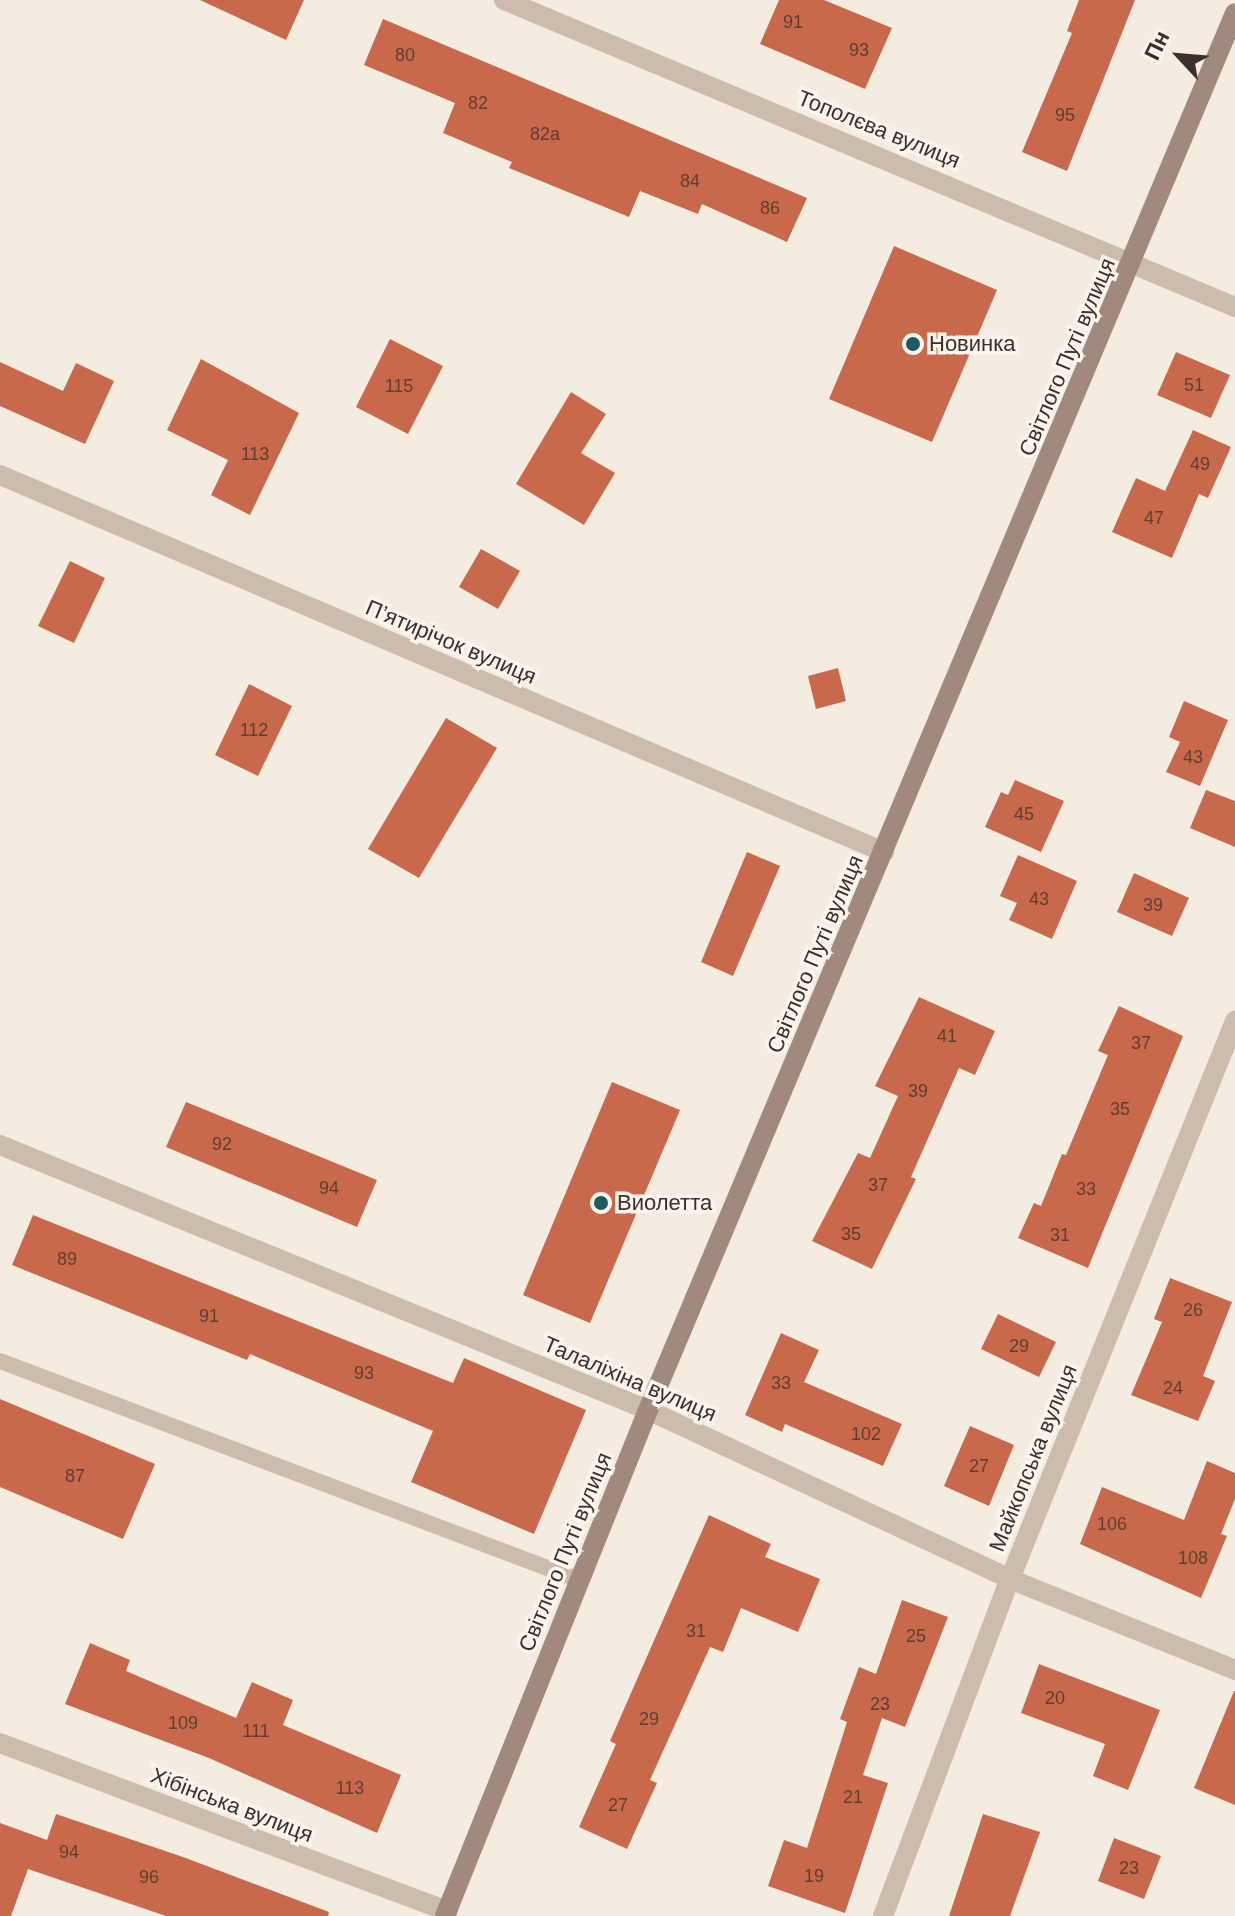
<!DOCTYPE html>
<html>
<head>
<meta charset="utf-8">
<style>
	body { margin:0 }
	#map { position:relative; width:1235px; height:1916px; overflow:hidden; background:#f4ebe1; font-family:Helvetica,sans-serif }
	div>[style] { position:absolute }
	.building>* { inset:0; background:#c8694b }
	.lane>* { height:16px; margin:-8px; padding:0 8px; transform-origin:8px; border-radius:8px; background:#cdbbac }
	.street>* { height:20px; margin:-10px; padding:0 10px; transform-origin:10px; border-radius:10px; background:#cdbbac }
	.secondary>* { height:20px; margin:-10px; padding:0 10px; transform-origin:10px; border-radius:10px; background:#a18a7d }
	.dots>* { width:22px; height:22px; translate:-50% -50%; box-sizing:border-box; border:4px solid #fbf5ee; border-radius:50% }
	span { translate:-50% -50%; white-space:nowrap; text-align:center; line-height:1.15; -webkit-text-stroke:7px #fbf5ee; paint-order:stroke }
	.number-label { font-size:18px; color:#5e3e33 }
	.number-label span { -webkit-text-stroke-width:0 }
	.street-label { font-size:22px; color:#3b302b }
	.poi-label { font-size:22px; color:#3b302b }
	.left { translate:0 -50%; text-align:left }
	.north { position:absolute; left:1139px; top:16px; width:80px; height:80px; -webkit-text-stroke:6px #fbf5ee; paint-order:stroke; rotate:296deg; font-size:22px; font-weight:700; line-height:32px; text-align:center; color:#3b302b }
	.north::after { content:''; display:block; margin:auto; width:28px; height:36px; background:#3b302b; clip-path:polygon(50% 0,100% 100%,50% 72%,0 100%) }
</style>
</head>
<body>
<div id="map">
	<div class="building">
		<div style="clip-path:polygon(200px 0,304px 0,286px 40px)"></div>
		<div style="clip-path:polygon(779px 0,824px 0,892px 28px,865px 89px,760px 44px)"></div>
		<div style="clip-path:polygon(1079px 0,1135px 0,1067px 171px,1022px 152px,1072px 33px,1067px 31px)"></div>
		<div style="clip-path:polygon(383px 19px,807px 198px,787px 242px,702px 204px,698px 214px,640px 191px,629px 217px,509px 168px,512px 162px,443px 133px,455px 103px,364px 65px)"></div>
		<div style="clip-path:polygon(894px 246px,997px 290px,932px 442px,829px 399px)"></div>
		<div style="clip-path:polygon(390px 339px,443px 366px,408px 434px,356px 407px)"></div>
		<div style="clip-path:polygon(1176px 352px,1230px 375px,1211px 418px,1157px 395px)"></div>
		<div style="clip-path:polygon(201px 359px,299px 413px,250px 515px,211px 495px,228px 460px,167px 430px)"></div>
		<div style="clip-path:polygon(0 362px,63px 391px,76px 363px,114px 381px,85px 444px,0 406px)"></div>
		<div style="clip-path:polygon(571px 392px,606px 414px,581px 453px,615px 473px,584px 525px,516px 484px)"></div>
		<div style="clip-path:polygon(1193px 430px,1231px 447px,1208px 498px,1199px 494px,1172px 558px,1112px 532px,1136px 478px,1165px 491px)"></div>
		<div style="clip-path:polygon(481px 549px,520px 571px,498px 609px,459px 587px)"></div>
		<div style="clip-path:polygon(70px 561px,105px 578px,74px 643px,38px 626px)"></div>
		<div style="clip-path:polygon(838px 668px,846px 701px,816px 709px,808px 676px)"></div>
		<div style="clip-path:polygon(249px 684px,292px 706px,258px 776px,215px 755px)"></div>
		<div style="clip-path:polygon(1184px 701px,1228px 720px,1200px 786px,1166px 772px,1180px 742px,1169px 737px)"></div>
		<div style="clip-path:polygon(446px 718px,497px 748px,419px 878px,368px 849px)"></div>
		<div style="clip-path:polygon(1015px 780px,1064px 801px,1041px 852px,985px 827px,1001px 792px,1008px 795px)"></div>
		<div style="clip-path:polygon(1206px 790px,1235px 801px,1235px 847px,1190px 828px)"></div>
		<div style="clip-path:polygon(747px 852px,780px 866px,733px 976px,701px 962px)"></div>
		<div style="clip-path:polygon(1018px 855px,1077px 881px,1052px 939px,1009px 920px,1017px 903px,1000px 896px)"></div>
		<div style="clip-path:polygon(1134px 873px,1189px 898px,1172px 936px,1117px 912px)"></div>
		<div style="clip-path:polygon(919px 997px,995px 1031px,975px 1075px,959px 1068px,911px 1177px,916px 1179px,872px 1269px,812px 1241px,858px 1153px,870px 1158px,898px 1096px,875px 1086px)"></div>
		<div style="clip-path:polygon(1119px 1006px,1183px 1036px,1088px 1268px,1018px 1238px,1034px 1203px,1041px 1206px,1062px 1154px,1066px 1155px,1108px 1055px,1098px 1051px)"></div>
		<div style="clip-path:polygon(612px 1082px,680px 1110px,590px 1323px,523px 1295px)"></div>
		<div style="clip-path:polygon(186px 1102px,377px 1180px,357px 1227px,166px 1147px)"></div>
		<div style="clip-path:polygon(33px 1215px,453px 1383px,464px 1358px,586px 1410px,534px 1534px,411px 1482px,433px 1431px,250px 1354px,247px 1360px,12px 1265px)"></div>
		<div style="clip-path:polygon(1170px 1278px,1232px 1302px,1203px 1376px,1215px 1381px,1198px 1421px,1131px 1395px,1162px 1322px,1154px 1319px)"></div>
		<div style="clip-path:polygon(998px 1314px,1056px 1342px,1039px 1377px,981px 1349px)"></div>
		<div style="clip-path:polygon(781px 1333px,819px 1350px,804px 1382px,902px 1424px,883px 1466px,785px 1424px,782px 1432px,745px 1415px)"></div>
		<div style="clip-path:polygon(0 1399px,155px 1464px,123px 1539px,0 1487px)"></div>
		<div style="clip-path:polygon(970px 1426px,1014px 1445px,989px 1506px,944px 1486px)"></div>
		<div style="clip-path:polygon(1207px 1461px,1235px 1473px,1235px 1499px,1221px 1534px,1227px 1536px,1201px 1598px,1080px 1544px,1102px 1487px,1184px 1520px)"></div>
		<div style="clip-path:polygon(709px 1515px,771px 1544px,765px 1557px,820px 1579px,798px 1632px,741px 1608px,723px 1652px,710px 1647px,650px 1780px,657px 1783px,627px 1849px,579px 1827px,616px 1744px,610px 1741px)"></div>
		<div style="clip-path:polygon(902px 1600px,948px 1617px,905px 1727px,882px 1718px,863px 1775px,888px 1783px,845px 1913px,768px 1886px,784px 1840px,807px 1848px,847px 1722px,840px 1719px,859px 1667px,876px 1674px)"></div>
		<div style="clip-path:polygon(90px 1643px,130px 1660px,126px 1671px,236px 1718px,252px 1682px,293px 1700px,283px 1725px,401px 1775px,377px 1833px,209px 1758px,65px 1704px)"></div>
		<div style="clip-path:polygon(1039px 1664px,1160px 1710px,1128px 1790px,1093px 1776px,1105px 1744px,1021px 1713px)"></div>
		<div style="clip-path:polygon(1234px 1691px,1235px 1691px,1235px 1805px,1194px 1788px)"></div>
		<div style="clip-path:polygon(56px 1814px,183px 1857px,329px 1912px,328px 1916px,166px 1916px,28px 1869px,11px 1916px,0 1916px,0 1823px,47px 1840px)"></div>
		<div style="clip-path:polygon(983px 1814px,1040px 1832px,1010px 1916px,949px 1916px)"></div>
		<div style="clip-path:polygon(1114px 1838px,1161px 1856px,1144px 1899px,1098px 1881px)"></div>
	</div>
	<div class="lane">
		<div style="left:0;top:1361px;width:619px;rotate:20.72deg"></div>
	</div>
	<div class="street">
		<div style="left:504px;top:0;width:793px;rotate:22.78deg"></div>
		<div style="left:0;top:475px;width:961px;rotate:23.1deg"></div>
		<div style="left:0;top:1145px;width:700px;rotate:22.24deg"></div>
		<div style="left:648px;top:1410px;width:400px;rotate:25deg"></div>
		<div style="left:1010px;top:1579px;width:243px;rotate:22deg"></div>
		<div style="left:0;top:1743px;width:478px;rotate:20.6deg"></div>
		<div style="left:883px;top:1916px;width:360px;rotate:-69.4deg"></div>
		<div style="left:1010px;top:1579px;width:602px;rotate:-68.04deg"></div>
	</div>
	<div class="secondary">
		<div style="left:445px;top:1916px;width:545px;rotate:-68.14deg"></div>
		<div style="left:648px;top:1410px;width:1515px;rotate:-67.21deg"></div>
	</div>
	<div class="dots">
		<div style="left:913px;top:344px;background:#1f5a5e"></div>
		<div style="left:601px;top:1203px;background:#1f5a5e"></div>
	</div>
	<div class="number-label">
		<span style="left:793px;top:22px">91</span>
		<span style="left:859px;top:50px">93</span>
		<span style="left:405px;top:55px">80</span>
		<span style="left:478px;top:103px">82</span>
		<span style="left:1065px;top:115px">95</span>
		<span style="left:545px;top:134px">82а</span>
		<span style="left:690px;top:181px">84</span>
		<span style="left:770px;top:208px">86</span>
		<span style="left:1194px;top:385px">51</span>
		<span style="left:399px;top:386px">115</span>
		<span style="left:255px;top:454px">113</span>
		<span style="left:1200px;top:464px">49</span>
		<span style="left:1154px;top:518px">47</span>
		<span style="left:254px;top:730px">112</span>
		<span style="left:1193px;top:757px">43</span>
		<span style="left:1024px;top:814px">45</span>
		<span style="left:1039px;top:899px">43</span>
		<span style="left:1153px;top:905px">39</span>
		<span style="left:947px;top:1036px">41</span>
		<span style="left:1141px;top:1043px">37</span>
		<span style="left:918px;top:1091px">39</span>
		<span style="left:1120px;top:1109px">35</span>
		<span style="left:222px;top:1144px">92</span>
		<span style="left:878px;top:1185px">37</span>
		<span style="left:329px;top:1188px">94</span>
		<span style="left:1086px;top:1189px">33</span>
		<span style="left:851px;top:1234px">35</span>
		<span style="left:1060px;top:1235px">31</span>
		<span style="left:67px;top:1259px">89</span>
		<span style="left:1193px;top:1310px">26</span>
		<span style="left:209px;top:1316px">91</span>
		<span style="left:1019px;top:1346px">29</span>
		<span style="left:364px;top:1373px">93</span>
		<span style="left:781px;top:1383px">33</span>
		<span style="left:1173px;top:1388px">24</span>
		<span style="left:866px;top:1434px">102</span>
		<span style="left:979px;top:1466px">27</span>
		<span style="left:75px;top:1476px">87</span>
		<span style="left:1112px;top:1524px">106</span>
		<span style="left:1193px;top:1558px">108</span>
		<span style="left:696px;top:1631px">31</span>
		<span style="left:916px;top:1636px">25</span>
		<span style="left:1055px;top:1698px">20</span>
		<span style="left:880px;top:1704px">23</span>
		<span style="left:649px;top:1719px">29</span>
		<span style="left:183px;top:1723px">109</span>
		<span style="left:256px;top:1731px">111</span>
		<span style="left:350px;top:1788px">113</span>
		<span style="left:853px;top:1797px">21</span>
		<span style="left:618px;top:1805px">27</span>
		<span style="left:69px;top:1852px">94</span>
		<span style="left:1129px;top:1868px">23</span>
		<span style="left:814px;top:1876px">19</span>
		<span style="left:149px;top:1877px">96</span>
	</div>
	<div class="street-label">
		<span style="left:879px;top:129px;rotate:22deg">Тополєва вулиця</span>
		<span style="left:1067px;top:357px;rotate:-67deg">Світлого Путі вулиця</span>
		<span style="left:451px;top:642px;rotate:23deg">П’ятирічок вулиця</span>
		<span style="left:815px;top:954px;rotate:-67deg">Світлого Путі вулиця</span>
		<span style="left:630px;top:1379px;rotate:23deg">Талаліхіна вулиця</span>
		<span style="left:1033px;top:1458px;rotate:-68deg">Майкопська вулиця</span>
		<span style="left:565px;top:1552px;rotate:-68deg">Світлого Путі вулиця</span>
		<span style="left:232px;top:1805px;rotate:21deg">Хібінська вулиця</span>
	</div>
	<div class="poi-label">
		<span class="left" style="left:929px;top:344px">Новинка</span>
		<span class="left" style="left:617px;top:1203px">Виолетта</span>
	</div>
	<div class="north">Пн</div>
</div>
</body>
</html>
